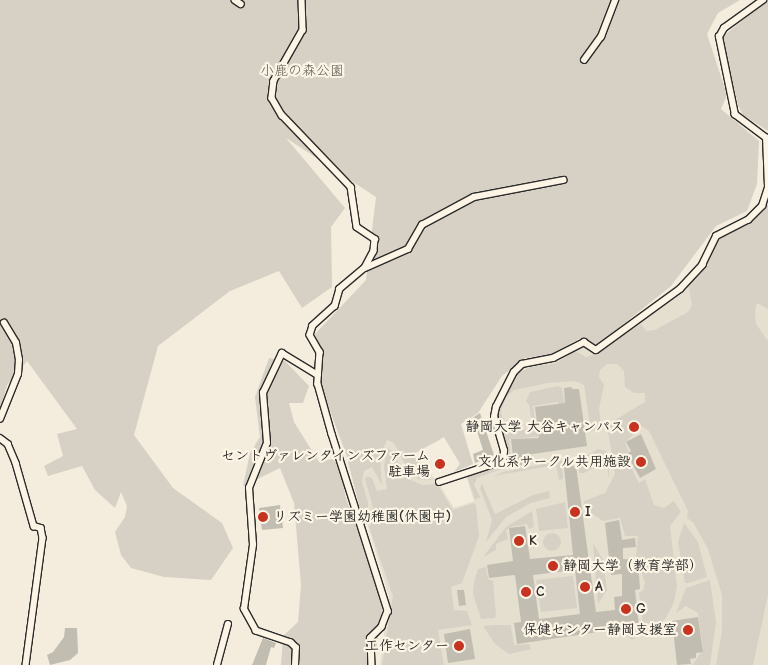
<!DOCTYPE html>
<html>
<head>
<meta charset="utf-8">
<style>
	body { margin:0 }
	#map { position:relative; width:768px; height:665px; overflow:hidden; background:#f4edde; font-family:"Comic Neue","Klee One",sans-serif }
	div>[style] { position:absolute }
	.built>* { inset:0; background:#e5dfd0 }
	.green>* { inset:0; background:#d6d1c4 }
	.round { border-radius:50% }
	.building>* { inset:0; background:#c2bdb1 }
	.roads { filter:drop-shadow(1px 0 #2b2b2b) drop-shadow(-1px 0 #2b2b2b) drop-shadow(0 1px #2b2b2b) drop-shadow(0 -1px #2b2b2b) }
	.street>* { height:5.5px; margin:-2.75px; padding:0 2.75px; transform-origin:2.75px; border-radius:2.75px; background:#fcf5e5 }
	.dots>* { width:14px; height:14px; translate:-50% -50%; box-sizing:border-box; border:2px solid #fcf5e5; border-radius:50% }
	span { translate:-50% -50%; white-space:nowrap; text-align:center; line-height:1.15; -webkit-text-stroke:4.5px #fcf5e5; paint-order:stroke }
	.park-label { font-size:14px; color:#565451 }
	.poi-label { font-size:14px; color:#2b2b2b; font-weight:700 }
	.right { translate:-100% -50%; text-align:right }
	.left { translate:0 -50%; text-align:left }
</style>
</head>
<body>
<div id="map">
	<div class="built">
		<div style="clip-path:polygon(768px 194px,768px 665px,380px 665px,389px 596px,347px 457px,425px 410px,440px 440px,414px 454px,440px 485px,454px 508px,474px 501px,466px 476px,504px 465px,507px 459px,498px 418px,502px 400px,522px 368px,563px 358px,583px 344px,596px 352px,671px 298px,750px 222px)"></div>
	</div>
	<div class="green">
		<div style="clip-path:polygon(0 0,740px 0,718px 13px,707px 34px,727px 95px,721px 109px,759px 141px,757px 184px,747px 211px,716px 226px,671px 286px,596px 346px,579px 339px,546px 357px,525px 358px,502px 376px,478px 413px,461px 424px,473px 464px,454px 472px,460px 464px,444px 437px,413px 454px,431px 480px,418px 479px,407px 468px,394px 443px,387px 440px,380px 456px,382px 485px,372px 467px,364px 471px,362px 482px,368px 502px,368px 520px,364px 524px,346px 454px,322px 389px,315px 334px,366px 280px,376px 197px,286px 138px,345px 208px,331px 227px,332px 287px,302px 308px,279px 271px,230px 291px,158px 346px,134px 435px,173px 488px,222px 523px,233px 548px,211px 580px,164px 577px,131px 568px,121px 555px,115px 532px,125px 517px,127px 506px,121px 492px,115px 508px,95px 490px,82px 466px,48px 476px,44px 466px,63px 456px,57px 434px,77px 429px,27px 361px,7px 385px,0 410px)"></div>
		<div style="clip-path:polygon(768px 0,768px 131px,743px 115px,738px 105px,722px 37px)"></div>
		<div style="clip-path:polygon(768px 196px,768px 309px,757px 303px,755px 310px,756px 324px,768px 341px,768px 595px,753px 665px,716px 665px,722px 631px,722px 595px,708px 549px,693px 522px,687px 518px,688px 511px,649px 431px,642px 426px,625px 443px,629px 452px,627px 459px,639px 483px,645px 479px,654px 505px,664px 508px,674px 501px,681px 512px,670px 526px,677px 587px,674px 602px,666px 618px,658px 624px,632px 640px,620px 630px,633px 632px,633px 629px,643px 625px,639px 592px,643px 591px,645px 583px,636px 555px,638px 536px,625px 536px,620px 518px,603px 521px,593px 514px,586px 516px,584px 501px,605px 493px,615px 474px,607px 425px,645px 402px,645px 393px,634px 393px,625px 387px,624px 371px,617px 364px,607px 364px,600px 370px,599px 377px,604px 385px,599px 409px,601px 426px,591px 432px,584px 385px,575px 381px,548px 383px,514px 390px,506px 397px,501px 411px,505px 433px,533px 428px,529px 405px,526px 401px,530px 392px,558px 386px,562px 388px,566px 416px,563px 427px,558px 402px,533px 406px,537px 431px,545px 430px,545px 436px,509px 439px,512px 465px,477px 478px,474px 485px,480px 497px,475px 500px,467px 476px,504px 465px,508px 459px,498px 413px,499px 406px,518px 373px,531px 367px,556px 363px,575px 351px,586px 357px,592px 355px,641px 324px,646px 331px,655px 330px,688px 312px,692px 305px,688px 283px,718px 237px,750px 222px)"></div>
		<div style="clip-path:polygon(269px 358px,285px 361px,309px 386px,303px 403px,289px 403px,294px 422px,319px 462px,332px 459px,342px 467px,345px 495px,383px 602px,374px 665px,281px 665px,283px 636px,298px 622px,301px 585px,294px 503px,280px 468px,243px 486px,250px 453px,260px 437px,255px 397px)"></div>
		<div style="clip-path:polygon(387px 448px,392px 451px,408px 479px,423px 485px,437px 484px,453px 510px,474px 503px,476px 505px,479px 536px,462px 583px,451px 587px,454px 610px,467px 611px,472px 625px,438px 630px,444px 665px,382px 665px,393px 596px,369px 527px,374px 519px,373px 507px,365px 479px,367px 476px,372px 478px,377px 491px,387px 489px,384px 467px)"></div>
		<div style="clip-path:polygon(598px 449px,606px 451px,609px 460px,609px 478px,606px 462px,584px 473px,579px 473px,579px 463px,562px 464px,563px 479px,559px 480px,556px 465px,493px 476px,506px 471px,586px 456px)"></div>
		<div style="clip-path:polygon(482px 484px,495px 514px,533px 495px,549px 491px,550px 498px,531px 503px,506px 517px,486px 542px,492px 520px,480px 488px)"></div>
		<div style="clip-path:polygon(565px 502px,568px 528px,539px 531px,536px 509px)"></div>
		<div style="clip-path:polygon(532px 511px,534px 527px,529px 529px,527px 524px,511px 527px,506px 530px,508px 539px,496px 544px,496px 550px,483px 557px,506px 527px)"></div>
		<div style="clip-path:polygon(684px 523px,698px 542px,707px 577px,688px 583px,685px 583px,678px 542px)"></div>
		<div class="round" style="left:543px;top:533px;width:18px;height:18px"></div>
		<div style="clip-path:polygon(593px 543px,603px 560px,607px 590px,598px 604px)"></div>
		<div style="clip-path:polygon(486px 567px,488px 579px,493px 581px,496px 614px,495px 618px,481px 619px,473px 594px,474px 582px,478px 569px)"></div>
		<div style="clip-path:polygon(573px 576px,577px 608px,541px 612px,536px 580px)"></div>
		<div style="clip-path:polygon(710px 580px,716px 622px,710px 665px,692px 665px,703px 650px,698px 613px,686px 606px,676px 613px,686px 588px)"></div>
		<div style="clip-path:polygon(494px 625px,511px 625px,514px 645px,529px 644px,531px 649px,509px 654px,495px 644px,483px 626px)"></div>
	</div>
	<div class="building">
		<div style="clip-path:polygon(572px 387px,572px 389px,579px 389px,587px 446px,526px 455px,527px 464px,514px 466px,511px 439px,539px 438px,535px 407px,565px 403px,564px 388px)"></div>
		<div style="clip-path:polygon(480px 413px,494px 455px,475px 463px,473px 454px,483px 450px,476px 428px,469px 420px)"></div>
		<div style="clip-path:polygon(641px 434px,656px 469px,640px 478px,627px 454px,631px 451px,626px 442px)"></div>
		<div style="clip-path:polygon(evenodd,576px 466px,596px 612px,615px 610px,614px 597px,622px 596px,622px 574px,611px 575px,605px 523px,619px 520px,622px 540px,635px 538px,636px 547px,623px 548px,623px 559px,638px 560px,640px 589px,635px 590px,639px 626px,517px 644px,514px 623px,521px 622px,515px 575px,489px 578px,487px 565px,513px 561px,509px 528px,525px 526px,530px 559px,573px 555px,564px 467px,576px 466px,575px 570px,580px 614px,539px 619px,533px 575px,575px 570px)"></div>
		<div style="clip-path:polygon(280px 505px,283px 528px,262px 530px,259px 508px)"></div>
		<div style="clip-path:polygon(457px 590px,464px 590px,466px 605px,459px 606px)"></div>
		<div style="clip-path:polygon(698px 617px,703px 652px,696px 653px,696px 658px,690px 659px,691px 664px,677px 665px,672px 621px)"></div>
		<div style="clip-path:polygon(65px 628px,77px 628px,78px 653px,70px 660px,50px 665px,47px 655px,53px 652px,64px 637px)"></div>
		<div style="clip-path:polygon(470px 629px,475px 659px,448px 663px,444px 634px)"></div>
		<div style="clip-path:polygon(263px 638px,276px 643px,274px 648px,271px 647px,266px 665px,252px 665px)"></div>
	</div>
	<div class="roads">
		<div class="street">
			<div style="left:235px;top:0;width:7px;rotate:34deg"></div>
			<div style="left:302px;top:0;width:30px;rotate:88deg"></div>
			<div style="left:303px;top:30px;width:59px;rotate:119.6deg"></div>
			<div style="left:274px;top:81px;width:17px;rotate:97deg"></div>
			<div style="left:272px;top:98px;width:20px;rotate:60deg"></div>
			<div style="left:282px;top:115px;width:100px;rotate:46.2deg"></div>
			<div style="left:351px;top:187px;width:40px;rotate:81.5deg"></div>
			<div style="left:357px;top:227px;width:22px;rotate:34deg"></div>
			<div style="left:375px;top:239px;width:12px;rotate:95deg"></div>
			<div style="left:374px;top:251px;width:19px;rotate:118deg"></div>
			<div style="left:365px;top:268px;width:33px;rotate:140deg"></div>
			<div style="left:340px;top:289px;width:18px;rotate:106deg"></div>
			<div style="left:335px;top:306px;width:30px;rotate:138deg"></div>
			<div style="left:313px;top:326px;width:9px;rotate:108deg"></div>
			<div style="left:310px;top:335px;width:20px;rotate:60deg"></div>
			<div style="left:320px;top:352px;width:32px;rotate:94deg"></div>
			<div style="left:318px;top:384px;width:52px;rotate:74.4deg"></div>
			<div style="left:332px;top:434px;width:186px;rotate:72.4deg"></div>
			<div style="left:388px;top:611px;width:17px;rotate:111deg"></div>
			<div style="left:382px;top:627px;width:16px;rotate:135deg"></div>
			<div style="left:371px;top:638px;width:27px;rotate:88deg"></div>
			<div style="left:584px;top:60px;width:29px;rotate:-54deg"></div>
			<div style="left:601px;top:37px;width:40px;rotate:-69deg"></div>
			<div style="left:365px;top:268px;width:47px;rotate:-23.8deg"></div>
			<div style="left:408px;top:249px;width:28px;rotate:-60deg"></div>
			<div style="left:422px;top:225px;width:59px;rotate:-28.3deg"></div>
			<div style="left:474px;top:197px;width:91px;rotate:-10.8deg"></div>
			<div style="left:0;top:419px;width:48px;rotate:-68.2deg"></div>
			<div style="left:18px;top:374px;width:14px;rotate:-86deg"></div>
			<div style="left:19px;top:360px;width:17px;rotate:-100deg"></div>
			<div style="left:16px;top:343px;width:23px;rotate:-121deg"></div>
			<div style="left:0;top:438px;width:10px;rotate:37deg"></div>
			<div style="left:8px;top:444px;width:21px;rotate:67deg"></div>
			<div style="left:16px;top:463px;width:66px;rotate:74.1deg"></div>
			<div style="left:34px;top:526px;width:7px;rotate:16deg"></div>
			<div style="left:41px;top:528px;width:10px;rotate:79deg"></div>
			<div style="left:43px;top:538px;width:128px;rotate:97.6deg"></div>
			<div style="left:439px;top:482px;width:67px;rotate:-18.2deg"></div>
			<div style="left:503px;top:461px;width:10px;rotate:-84deg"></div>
			<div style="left:504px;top:451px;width:35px;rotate:-106deg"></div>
			<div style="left:494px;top:417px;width:10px;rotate:-79deg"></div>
			<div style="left:496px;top:407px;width:39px;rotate:-63deg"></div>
			<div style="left:514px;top:372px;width:11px;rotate:-45deg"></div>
			<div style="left:522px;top:364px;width:32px;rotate:-11deg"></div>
			<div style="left:553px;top:358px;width:35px;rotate:-27deg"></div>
			<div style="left:584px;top:342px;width:14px;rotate:34deg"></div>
			<div style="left:596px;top:350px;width:104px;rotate:-36deg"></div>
			<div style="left:680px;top:289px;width:33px;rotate:-47deg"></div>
			<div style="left:702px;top:265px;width:32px;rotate:-64deg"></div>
			<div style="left:716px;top:236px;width:36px;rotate:-27deg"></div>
			<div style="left:748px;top:220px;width:20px;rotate:-45deg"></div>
			<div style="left:762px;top:206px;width:20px;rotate:-72deg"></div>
			<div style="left:768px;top:187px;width:49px;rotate:-92.3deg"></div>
			<div style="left:766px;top:138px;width:39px;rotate:-143deg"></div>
			<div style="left:735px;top:115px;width:80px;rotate:-101.6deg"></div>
			<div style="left:719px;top:37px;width:10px;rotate:-61deg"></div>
			<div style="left:724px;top:28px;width:48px;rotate:-35.7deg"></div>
			<div style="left:217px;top:665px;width:42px;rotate:-75deg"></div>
			<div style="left:295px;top:665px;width:17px;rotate:-87deg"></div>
			<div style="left:296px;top:648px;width:7px;rotate:-135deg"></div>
			<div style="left:291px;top:643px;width:37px;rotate:-161deg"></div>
			<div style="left:256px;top:631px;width:25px;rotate:-119deg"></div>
			<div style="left:244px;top:609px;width:65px;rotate:-82deg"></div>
			<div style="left:253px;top:545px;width:57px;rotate:-94deg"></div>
			<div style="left:249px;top:488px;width:48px;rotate:-68.2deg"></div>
			<div style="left:267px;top:443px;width:50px;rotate:-94.6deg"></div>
			<div style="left:263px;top:393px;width:44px;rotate:-64.6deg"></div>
			<div style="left:282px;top:353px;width:42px;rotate:31.4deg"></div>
		</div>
	</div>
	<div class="dots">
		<div style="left:634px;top:427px;background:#c8321e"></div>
		<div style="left:641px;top:462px;background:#c8321e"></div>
		<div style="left:440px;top:464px;background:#c8321e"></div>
		<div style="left:575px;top:512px;background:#c8321e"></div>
		<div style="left:263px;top:517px;background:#c8321e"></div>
		<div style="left:519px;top:541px;background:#c8321e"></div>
		<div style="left:553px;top:566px;background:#c8321e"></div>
		<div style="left:585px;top:587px;background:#c8321e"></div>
		<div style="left:526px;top:592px;background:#c8321e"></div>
		<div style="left:626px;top:609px;background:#c8321e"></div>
		<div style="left:688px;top:630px;background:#c8321e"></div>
		<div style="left:459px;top:646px;background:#c8321e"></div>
	</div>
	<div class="park-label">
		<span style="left:302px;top:71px">小鹿の森公園</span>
	</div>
	<div class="poi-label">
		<span class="right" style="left:624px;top:427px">静岡大学 大谷キャンパス</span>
		<span class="right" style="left:430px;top:464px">セントヴァレンタインズファーム<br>駐車場</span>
		<span class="right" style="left:631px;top:462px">文化系サークル共用施設</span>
		<span class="left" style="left:585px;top:512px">I</span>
		<span class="left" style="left:273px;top:517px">リズミー学園幼稚園(休園中)</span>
		<span class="left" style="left:529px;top:541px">K</span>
		<span class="left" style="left:563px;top:566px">静岡大学（教育学部）</span>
		<span class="left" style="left:595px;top:587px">A</span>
		<span class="left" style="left:536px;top:592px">C</span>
		<span class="left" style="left:636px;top:609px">G</span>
		<span class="right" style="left:677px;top:630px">保健センター静岡支援室</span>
		<span class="right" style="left:449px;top:646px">工作センター</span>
	</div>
</div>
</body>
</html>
